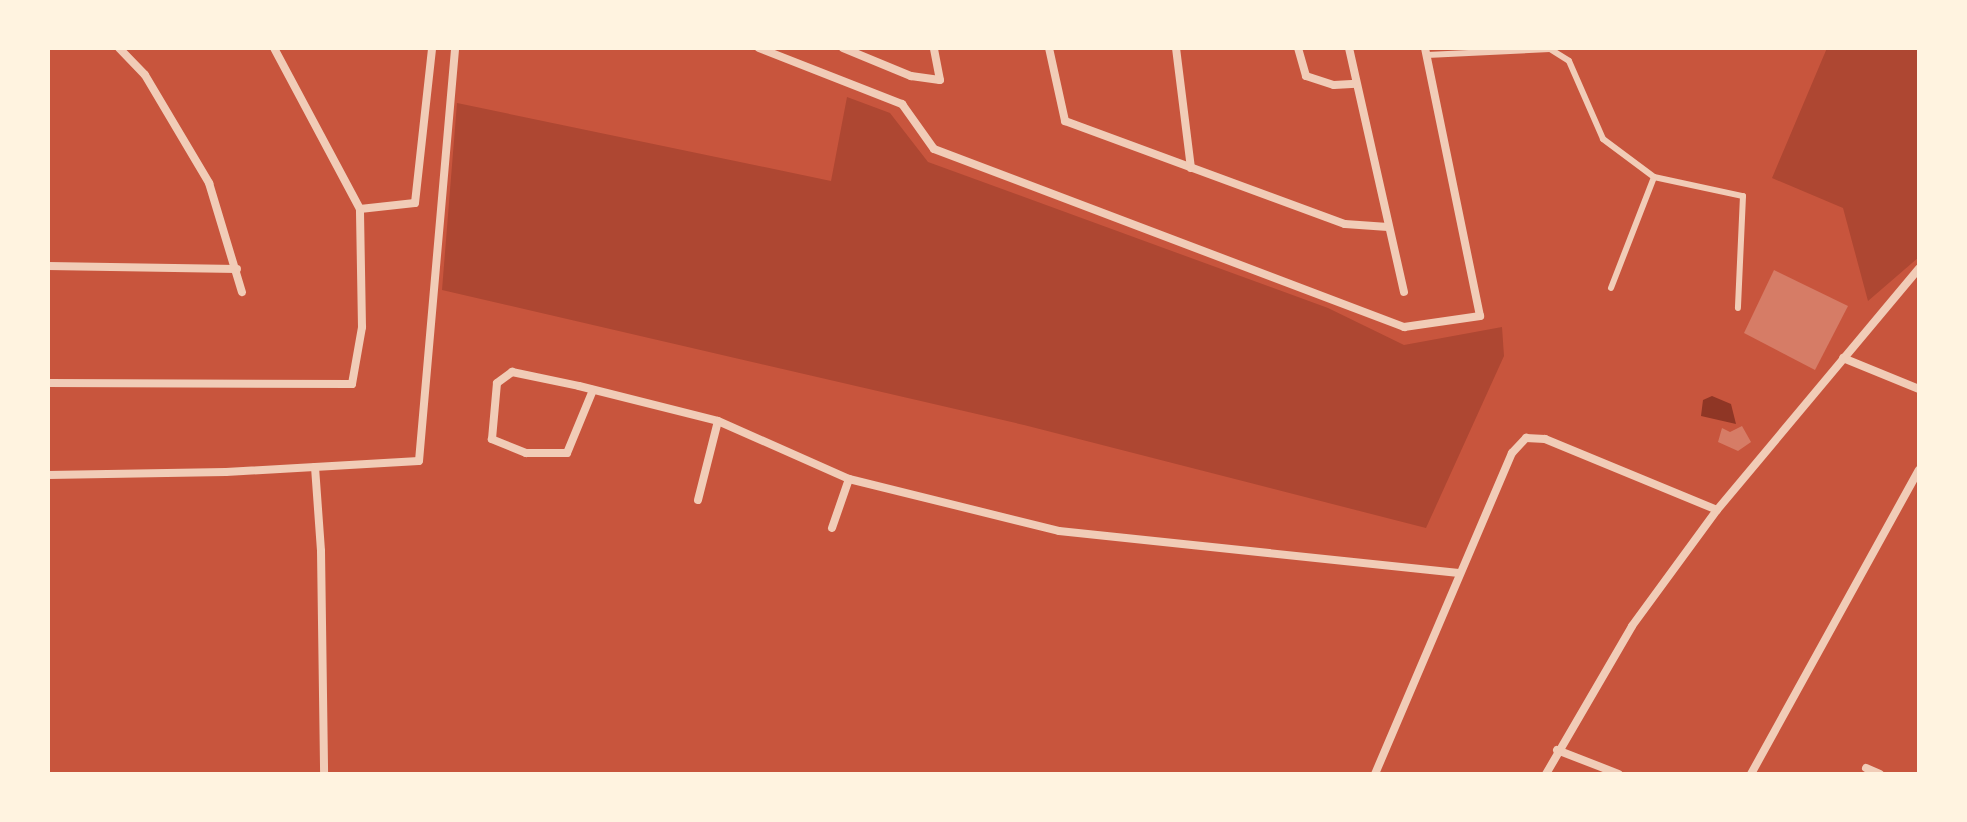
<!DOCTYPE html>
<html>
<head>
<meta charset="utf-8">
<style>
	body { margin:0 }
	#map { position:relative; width:1967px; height:822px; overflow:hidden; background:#c8553d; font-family:"PT Sans",sans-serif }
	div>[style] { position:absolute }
	.green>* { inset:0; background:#ae4732 }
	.water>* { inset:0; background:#8f3625 }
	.building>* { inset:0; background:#d67c66 }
	.service>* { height:6px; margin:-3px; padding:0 3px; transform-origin:3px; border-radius:3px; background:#f1ccb7 }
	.minor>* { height:8px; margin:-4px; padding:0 4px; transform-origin:4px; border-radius:4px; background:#f1ccb7 }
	span { translate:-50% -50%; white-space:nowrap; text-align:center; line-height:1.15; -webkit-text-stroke:8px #fff3e0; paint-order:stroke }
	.frame { position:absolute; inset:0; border:50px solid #fff3e0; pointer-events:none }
</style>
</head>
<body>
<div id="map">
	<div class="green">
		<div style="clip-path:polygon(1827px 48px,1919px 48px,1919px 257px,1868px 301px,1843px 208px,1772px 178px)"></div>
		<div style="clip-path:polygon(847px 97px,890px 113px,928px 162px,1328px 308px,1404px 345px,1502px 327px,1504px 356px,1426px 528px,1024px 425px,442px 290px,457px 103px,831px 181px)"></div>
	</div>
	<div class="water">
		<div style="clip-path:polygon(1712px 396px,1731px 404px,1736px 424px,1701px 416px,1703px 400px)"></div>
	</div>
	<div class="building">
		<div style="clip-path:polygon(1774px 270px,1848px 306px,1815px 370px,1744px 333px)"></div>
		<div style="clip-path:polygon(1742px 426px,1751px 442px,1738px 451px,1718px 442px,1722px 428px,1730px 432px)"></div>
	</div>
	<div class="service">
		<div style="left:1427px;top:55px;width:123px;rotate:-2.8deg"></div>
		<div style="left:1550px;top:49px;width:22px;rotate:32deg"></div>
		<div style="left:1569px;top:61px;width:85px;rotate:66.4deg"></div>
		<div style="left:1603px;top:139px;width:64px;rotate:36.7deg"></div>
		<div style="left:1654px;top:177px;width:91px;rotate:12.1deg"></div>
		<div style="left:1743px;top:196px;width:112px;rotate:92.6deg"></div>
		<div style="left:1611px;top:288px;width:119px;rotate:-68.8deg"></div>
	</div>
	<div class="minor">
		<div style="left:119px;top:48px;width:37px;rotate:46deg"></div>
		<div style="left:145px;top:75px;width:126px;rotate:59.3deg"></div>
		<div style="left:209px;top:183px;width:114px;rotate:73.2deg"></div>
		<div style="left:759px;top:48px;width:154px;rotate:21.4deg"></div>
		<div style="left:902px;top:104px;width:55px;rotate:54.6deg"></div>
		<div style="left:934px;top:149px;width:503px;rotate:20.74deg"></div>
		<div style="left:1404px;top:327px;width:77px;rotate:-8.2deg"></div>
		<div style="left:1480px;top:316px;width:274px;rotate:-101.6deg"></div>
		<div style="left:843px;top:48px;width:74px;rotate:22.4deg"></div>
		<div style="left:911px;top:76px;width:29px;rotate:8deg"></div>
		<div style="left:940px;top:80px;width:33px;rotate:-101deg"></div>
		<div style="left:1049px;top:48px;width:75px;rotate:77.6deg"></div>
		<div style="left:1065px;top:121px;width:298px;rotate:20.2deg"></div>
		<div style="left:1345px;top:224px;width:43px;rotate:4deg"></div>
		<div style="left:1176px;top:48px;width:121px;rotate:82.9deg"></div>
		<div style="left:1298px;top:48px;width:29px;rotate:74deg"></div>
		<div style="left:1306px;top:76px;width:29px;rotate:18deg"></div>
		<div style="left:1334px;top:85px;width:22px;rotate:-3deg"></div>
		<div style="left:1349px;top:48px;width:250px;rotate:77.3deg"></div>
		<div style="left:360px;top:209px;width:55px;rotate:-6.2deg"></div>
		<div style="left:415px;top:203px;width:156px;rotate:-83.7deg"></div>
		<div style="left:48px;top:266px;width:189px;rotate:0.9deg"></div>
		<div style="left:1843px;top:358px;width:82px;rotate:22.2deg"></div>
		<div style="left:48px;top:383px;width:304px;rotate:0.2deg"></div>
		<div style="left:352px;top:384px;width:58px;rotate:-80deg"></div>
		<div style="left:362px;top:327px;width:118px;rotate:-91deg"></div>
		<div style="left:360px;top:209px;width:183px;rotate:-118.1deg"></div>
		<div style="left:593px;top:390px;width:68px;rotate:112.4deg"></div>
		<div style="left:567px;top:453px;width:41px;rotate:180deg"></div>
		<div style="left:526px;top:453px;width:37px;rotate:-158deg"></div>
		<div style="left:492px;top:439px;width:56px;rotate:-84.9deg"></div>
		<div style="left:497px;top:383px;width:19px;rotate:-36deg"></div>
		<div style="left:512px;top:372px;width:68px;rotate:11.8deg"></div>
		<div style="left:579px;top:386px;width:143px;rotate:14.1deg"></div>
		<div style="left:718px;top:421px;width:143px;rotate:23.9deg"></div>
		<div style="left:849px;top:479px;width:216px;rotate:13.9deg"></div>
		<div style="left:1059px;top:531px;width:402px;rotate:6deg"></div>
		<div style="left:315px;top:467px;width:84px;rotate:85.9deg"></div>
		<div style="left:321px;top:551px;width:223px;rotate:89.2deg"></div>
		<div style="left:48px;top:475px;width:178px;rotate:-1deg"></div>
		<div style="left:226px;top:472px;width:193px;rotate:-3.3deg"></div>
		<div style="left:419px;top:461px;width:415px;rotate:-85deg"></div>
		<div style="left:698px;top:500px;width:81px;rotate:-75.8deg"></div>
		<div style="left:832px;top:528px;width:52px;rotate:-70.9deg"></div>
		<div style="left:1557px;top:750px;width:66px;rotate:21.2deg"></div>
		<div style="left:1866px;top:768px;width:15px;rotate:23deg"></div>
		<div style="left:1375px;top:774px;width:349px;rotate:-66.9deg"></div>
		<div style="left:1512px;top:453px;width:21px;rotate:-47deg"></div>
		<div style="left:1526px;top:438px;width:19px;rotate:3deg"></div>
		<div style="left:1545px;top:439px;width:186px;rotate:22.4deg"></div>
		<div style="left:1546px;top:774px;width:171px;rotate:-59.8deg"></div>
		<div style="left:1632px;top:626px;width:144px;rotate:-53.8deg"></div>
		<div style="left:1717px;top:510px;width:315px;rotate:-50.1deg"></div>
		<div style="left:1751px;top:774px;width:347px;rotate:-61.1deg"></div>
	</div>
	<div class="frame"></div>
</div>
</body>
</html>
